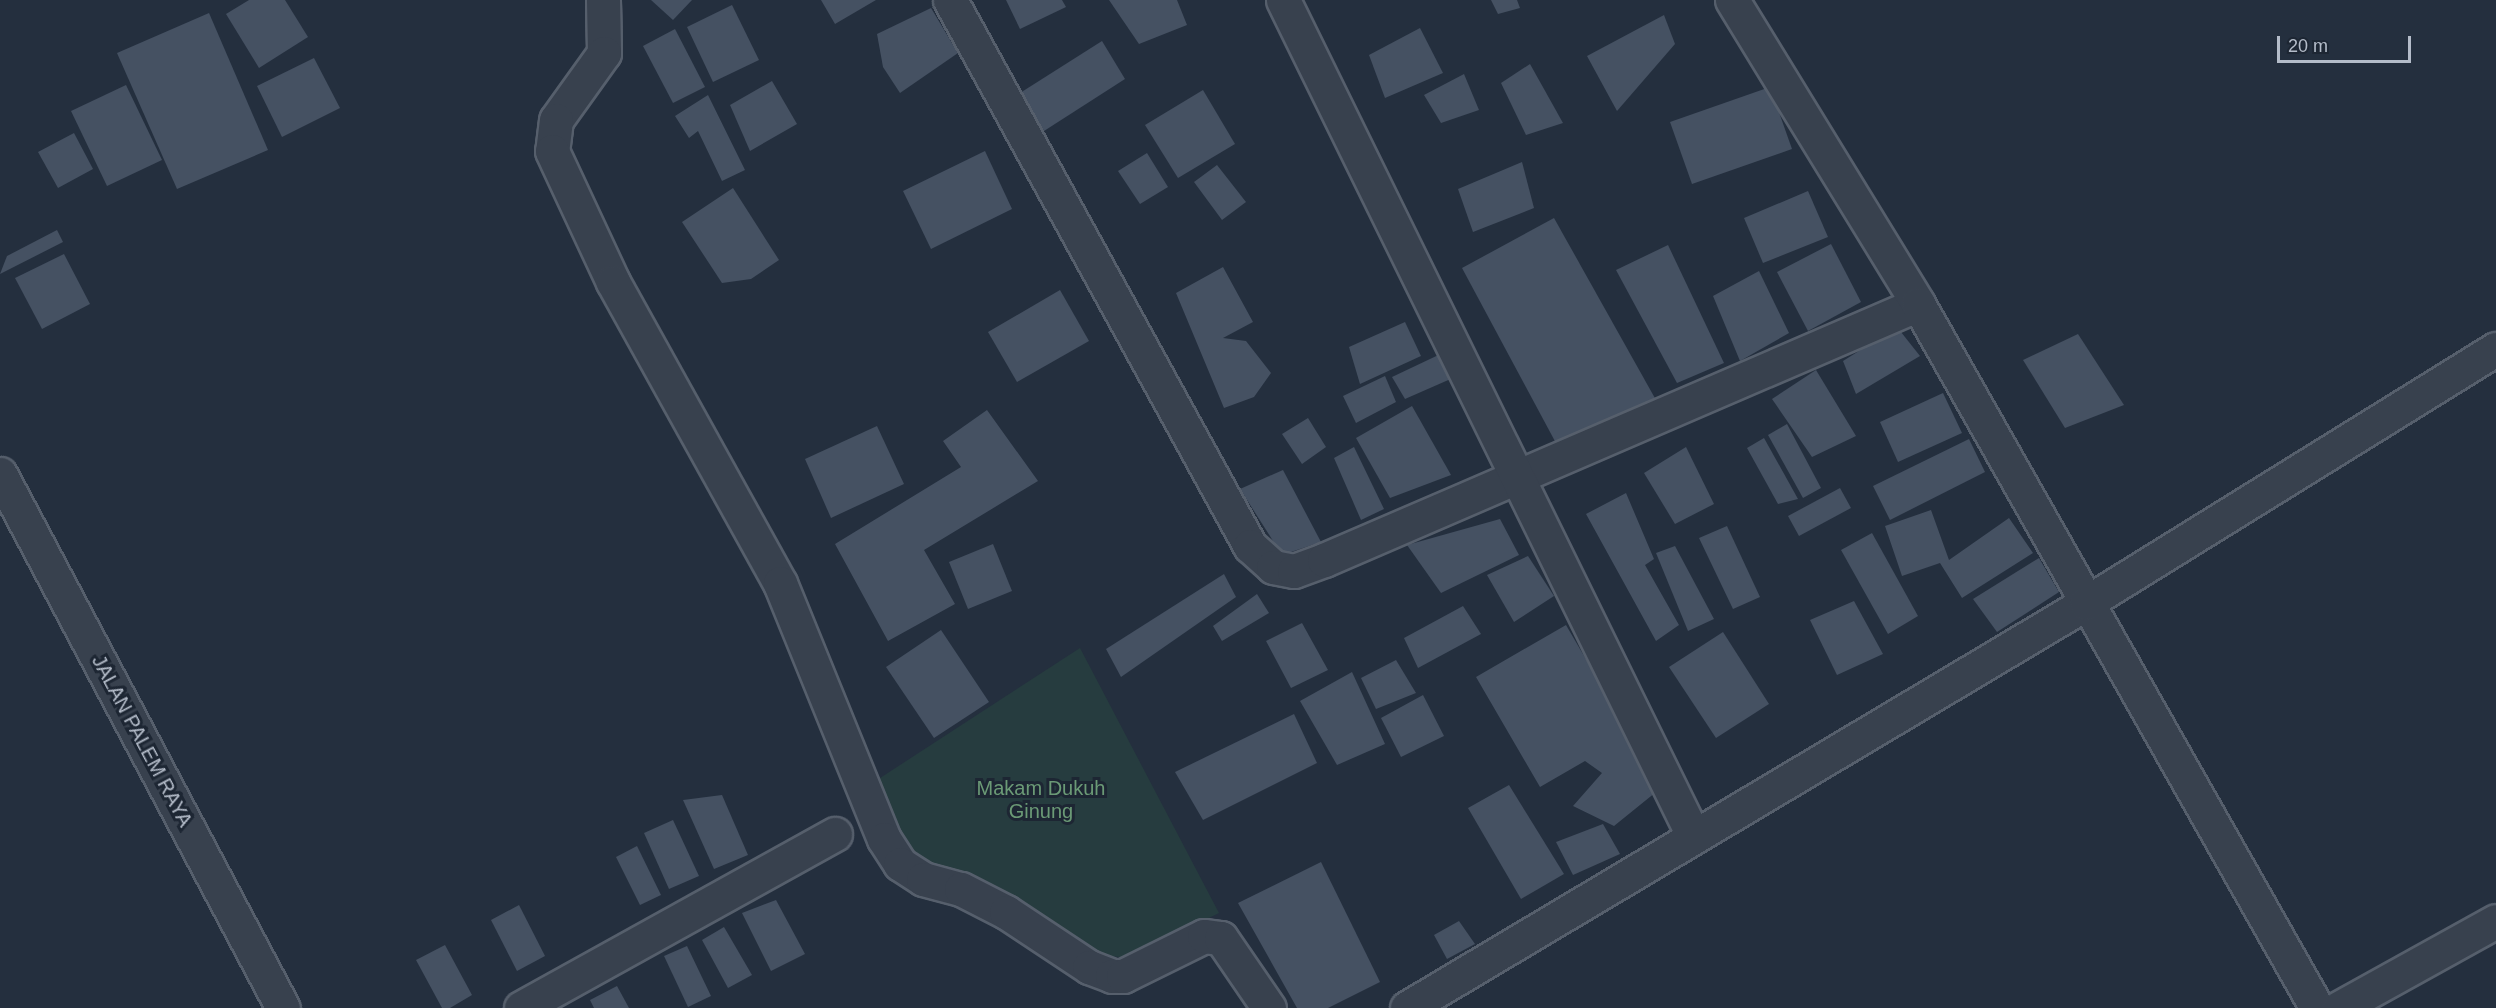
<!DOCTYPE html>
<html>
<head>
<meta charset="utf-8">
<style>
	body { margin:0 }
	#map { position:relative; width:2496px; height:1008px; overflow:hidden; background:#242f3e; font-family:Helvetica,sans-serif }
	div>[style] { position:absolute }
	.green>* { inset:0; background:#263c3f }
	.building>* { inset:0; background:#455162 }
	.roads { filter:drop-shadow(2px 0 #565f6c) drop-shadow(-2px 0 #565f6c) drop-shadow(0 2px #565f6c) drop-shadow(0 -2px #565f6c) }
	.street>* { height:33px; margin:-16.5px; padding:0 16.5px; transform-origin:16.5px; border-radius:16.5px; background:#38414e }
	span { translate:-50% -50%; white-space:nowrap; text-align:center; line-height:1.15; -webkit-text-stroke:6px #1d2633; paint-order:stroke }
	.street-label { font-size:20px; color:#b4bcc9 }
	.park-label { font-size:20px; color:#6b9a76 }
	.scale { position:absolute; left:2277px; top:36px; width:134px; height:27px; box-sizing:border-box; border:3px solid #b4bcc9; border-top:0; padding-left:8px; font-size:18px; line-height:21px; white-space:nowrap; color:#b4bcc9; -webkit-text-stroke:4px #1d2633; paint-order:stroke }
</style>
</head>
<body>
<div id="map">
	<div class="green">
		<div style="clip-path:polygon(1080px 648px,1219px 913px,1127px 958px,1095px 954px,933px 870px,906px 848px,877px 780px)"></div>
	</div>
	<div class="building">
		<div style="clip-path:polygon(249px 0,285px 0,308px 37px,259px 68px,226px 14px)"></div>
		<div style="clip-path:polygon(651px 0,692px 0,673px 20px)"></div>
		<div style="clip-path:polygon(821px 0,876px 0,835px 24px)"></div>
		<div style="clip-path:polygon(1006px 0,1062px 0,1066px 7px,1020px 29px)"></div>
		<div style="clip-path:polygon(1109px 0,1177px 0,1187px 25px,1139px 44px)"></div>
		<div style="clip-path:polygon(1491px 0,1517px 0,1520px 8px,1498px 14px)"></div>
		<div style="clip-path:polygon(732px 5px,759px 60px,713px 82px,687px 27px)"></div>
		<div style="clip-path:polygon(931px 8px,958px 53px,900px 93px,883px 67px,877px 34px)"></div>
		<div style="clip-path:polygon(209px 13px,268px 150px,177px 189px,117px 53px)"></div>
		<div style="clip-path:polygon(1664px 15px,1675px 44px,1617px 111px,1587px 56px)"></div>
		<div style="clip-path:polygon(1420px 28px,1443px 73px,1385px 98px,1369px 55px)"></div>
		<div style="clip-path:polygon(675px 29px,705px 87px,673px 103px,643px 46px)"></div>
		<div style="clip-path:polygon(1102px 41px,1125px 79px,1044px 131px,1020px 93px)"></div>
		<div style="clip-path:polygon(314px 58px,340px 108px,282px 137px,257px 86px)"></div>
		<div style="clip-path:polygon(1530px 64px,1563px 123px,1526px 135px,1501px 83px)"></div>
		<div style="clip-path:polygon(1464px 74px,1479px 110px,1441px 123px,1424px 95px)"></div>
		<div style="clip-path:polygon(772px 81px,797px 124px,750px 151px,730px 105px)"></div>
		<div style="clip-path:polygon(126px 85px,162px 160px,107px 186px,71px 111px)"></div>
		<div style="clip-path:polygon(1770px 87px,1792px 149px,1692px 184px,1670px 122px)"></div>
		<div style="clip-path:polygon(1203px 90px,1235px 144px,1178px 178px,1145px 125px)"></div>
		<div style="clip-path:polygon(708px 95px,745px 170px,722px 181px,698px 131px,689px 138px,675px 116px)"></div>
		<div style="clip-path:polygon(74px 133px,93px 169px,58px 188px,38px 152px)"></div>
		<div style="clip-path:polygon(985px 151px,1012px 209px,931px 249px,903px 191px)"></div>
		<div style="clip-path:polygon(1147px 153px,1168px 187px,1140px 204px,1118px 171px)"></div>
		<div style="clip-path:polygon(1522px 162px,1534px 208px,1473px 232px,1458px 189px)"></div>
		<div style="clip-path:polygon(1217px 165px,1246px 202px,1222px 220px,1194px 182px)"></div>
		<div style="clip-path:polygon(733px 188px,779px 260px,751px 279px,722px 283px,682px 222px)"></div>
		<div style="clip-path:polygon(1808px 191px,1828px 237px,1763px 263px,1744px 218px)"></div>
		<div style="clip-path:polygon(1554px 218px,1656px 400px,1557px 445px,1462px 268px)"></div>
		<div style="clip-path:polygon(57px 230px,63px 242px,0 274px,7px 256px)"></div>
		<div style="clip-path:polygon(1831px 244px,1861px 302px,1808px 331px,1777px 272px)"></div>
		<div style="clip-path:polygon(1668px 245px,1724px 363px,1677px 383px,1616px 270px)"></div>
		<div style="clip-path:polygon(64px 254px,90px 304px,42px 329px,15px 278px)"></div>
		<div style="clip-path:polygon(1223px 267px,1253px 322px,1223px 338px,1246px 341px,1271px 373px,1254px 397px,1224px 408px,1176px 293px)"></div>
		<div style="clip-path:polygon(1759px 271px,1789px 333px,1740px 361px,1713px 296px)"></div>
		<div style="clip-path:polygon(1060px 290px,1089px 341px,1017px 382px,988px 332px)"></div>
		<div style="clip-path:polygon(1405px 322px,1421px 356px,1360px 384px,1349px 347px)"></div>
		<div style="clip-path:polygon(1897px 327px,1920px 356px,1856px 394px,1843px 361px)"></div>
		<div style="clip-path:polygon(2078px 334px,2124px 405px,2065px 428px,2023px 360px)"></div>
		<div style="clip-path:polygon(1449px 350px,1462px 374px,1405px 399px,1392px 377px)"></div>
		<div style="clip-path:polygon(1816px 370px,1856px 436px,1812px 457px,1772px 399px)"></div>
		<div style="clip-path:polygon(1385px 376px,1396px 402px,1356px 423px,1343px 396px)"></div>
		<div style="clip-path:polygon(1943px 393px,1962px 433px,1898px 462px,1880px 422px)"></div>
		<div style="clip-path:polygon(1412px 406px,1451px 475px,1390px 498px,1356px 438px)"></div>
		<div style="clip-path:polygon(987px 410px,1038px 481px,924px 550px,955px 604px,888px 641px,835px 544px,961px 467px,943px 441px)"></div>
		<div style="clip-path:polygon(1308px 418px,1326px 447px,1302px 464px,1282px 434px)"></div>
		<div style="clip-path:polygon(1787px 424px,1821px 488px,1803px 498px,1768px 435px)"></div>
		<div style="clip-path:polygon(877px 426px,904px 484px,831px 518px,805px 459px)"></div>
		<div style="clip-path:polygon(1764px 438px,1798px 499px,1778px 504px,1747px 448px)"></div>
		<div style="clip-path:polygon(1969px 439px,1985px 472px,1890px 520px,1873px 486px)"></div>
		<div style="clip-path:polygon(1354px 447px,1384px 509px,1361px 520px,1334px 458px)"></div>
		<div style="clip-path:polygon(1686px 447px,1714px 504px,1675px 524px,1644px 473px)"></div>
		<div style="clip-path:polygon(1283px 470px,1321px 542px,1282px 555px,1240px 489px)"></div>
		<div style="clip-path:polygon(1840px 488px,1851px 508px,1799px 536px,1788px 516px)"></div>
		<div style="clip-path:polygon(1626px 493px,1654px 559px,1645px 565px,1679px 625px,1656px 641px,1586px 514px)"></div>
		<div style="clip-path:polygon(1931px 510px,1949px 560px,2009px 518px,2033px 553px,1962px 598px,1940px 563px,1902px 576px,1885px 526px)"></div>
		<div style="clip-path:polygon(1500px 519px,1519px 555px,1441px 593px,1407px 545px)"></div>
		<div style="clip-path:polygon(1727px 526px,1760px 597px,1733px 609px,1699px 538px)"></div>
		<div style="clip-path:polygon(1872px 533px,1918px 616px,1888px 634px,1841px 550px)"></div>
		<div style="clip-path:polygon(993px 544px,1012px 591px,968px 609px,949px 562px)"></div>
		<div style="clip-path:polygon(1675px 546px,1714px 619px,1688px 631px,1656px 553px)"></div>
		<div style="clip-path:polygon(1528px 556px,1554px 596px,1514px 622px,1487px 575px)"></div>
		<div style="clip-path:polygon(2039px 558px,2059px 592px,1997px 632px,1973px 599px)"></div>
		<div style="clip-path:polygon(1224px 574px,1236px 597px,1121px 677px,1106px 649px)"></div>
		<div style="clip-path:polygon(1257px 594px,1269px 613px,1222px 641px,1213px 626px)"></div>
		<div style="clip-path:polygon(1854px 601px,1883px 654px,1837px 675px,1810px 620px)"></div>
		<div style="clip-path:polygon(1463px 606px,1481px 634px,1418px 668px,1404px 638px)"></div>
		<div style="clip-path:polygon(1302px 623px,1328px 670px,1291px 688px,1266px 641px)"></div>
		<div style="clip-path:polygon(1566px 625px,1661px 788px,1614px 826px,1573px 806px,1602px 773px,1585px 761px,1540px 787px,1476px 677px)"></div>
		<div style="clip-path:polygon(941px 630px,989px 702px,934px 738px,886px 667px)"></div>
		<div style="clip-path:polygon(1723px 632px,1769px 704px,1716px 738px,1669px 667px)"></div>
		<div style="clip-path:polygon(1396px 660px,1416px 693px,1376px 709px,1361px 678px)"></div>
		<div style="clip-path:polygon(1352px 672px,1385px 744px,1337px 765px,1300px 701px)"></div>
		<div style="clip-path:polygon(1423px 695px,1444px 736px,1401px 757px,1381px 718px)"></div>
		<div style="clip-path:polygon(1294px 714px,1317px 763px,1203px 820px,1175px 772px)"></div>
		<div style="clip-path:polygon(1509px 785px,1564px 874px,1521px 899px,1468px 808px)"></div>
		<div style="clip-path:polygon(722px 795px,748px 855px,714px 869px,683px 800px)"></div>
		<div style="clip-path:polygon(673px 820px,699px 876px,669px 889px,644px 833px)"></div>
		<div style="clip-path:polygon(1603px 824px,1620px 854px,1573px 875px,1556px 842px)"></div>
		<div style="clip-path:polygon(637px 846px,661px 895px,640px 905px,616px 857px)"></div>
		<div style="clip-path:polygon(1321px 862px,1380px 982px,1328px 1008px,1297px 1008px,1238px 903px)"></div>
		<div style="clip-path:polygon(776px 900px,805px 954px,771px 971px,742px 913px)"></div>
		<div style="clip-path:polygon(519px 905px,545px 956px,517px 971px,491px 920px)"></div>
		<div style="clip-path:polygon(1459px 921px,1475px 944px,1447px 959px,1434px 935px)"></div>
		<div style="clip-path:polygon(724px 927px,752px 975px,728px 988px,702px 940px)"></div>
		<div style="clip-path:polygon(445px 945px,472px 995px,450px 1008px,442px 1008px,416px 960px)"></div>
		<div style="clip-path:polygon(687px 946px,711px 996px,688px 1007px,664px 956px)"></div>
		<div style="clip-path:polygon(617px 986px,629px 1008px,594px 1008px,590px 1000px)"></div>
	</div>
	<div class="roads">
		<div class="street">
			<div style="left:603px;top:0;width:53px;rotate:88.9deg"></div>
			<div style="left:604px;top:53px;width:82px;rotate:125.6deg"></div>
			<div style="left:556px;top:120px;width:31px;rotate:97deg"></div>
			<div style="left:552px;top:151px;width:145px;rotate:65deg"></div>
			<div style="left:613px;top:282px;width:344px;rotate:61deg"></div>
			<div style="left:780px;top:583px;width:276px;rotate:67.9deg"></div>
			<div style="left:884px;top:839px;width:30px;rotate:57deg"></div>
			<div style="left:900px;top:864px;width:27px;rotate:33deg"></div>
			<div style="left:923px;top:879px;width:39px;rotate:15deg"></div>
			<div style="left:961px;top:889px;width:51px;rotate:27.1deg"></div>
			<div style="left:1006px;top:912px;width:100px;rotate:33.5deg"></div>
			<div style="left:1089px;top:967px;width:25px;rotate:21deg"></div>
			<div style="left:1112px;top:976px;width:11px"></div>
			<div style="left:1123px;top:976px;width:90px;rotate:-26.3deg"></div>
			<div style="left:1204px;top:936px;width:17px;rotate:7deg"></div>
			<div style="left:1221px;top:938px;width:85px;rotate:55.6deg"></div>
			<div style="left:950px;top:0;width:623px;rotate:61.21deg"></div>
			<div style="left:1250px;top:546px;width:31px;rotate:42deg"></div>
			<div style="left:1273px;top:567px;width:21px;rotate:11deg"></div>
			<div style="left:1294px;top:571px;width:32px;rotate:-20deg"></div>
			<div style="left:1324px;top:560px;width:647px;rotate:-23.31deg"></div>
			<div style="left:1283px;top:0;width:932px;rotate:63.85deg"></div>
			<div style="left:1732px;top:0;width:356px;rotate:58.5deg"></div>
			<div style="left:1918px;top:304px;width:809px;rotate:60.46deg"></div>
			<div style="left:0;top:474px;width:604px;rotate:62.08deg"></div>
			<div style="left:521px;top:1008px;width:359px;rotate:-29deg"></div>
			<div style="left:1407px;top:1008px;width:791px;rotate:-30.81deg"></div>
			<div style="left:2086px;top:603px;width:482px;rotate:-31.8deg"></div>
			<div style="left:2339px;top:1008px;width:179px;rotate:-29deg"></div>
		</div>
	</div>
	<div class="street-label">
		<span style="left:142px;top:741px;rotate:62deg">JALAN PALEM RAYA</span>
	</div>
	<div class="park-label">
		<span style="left:1041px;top:800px">Makam Dukuh<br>Ginung</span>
	</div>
	<div class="scale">20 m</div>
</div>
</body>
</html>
